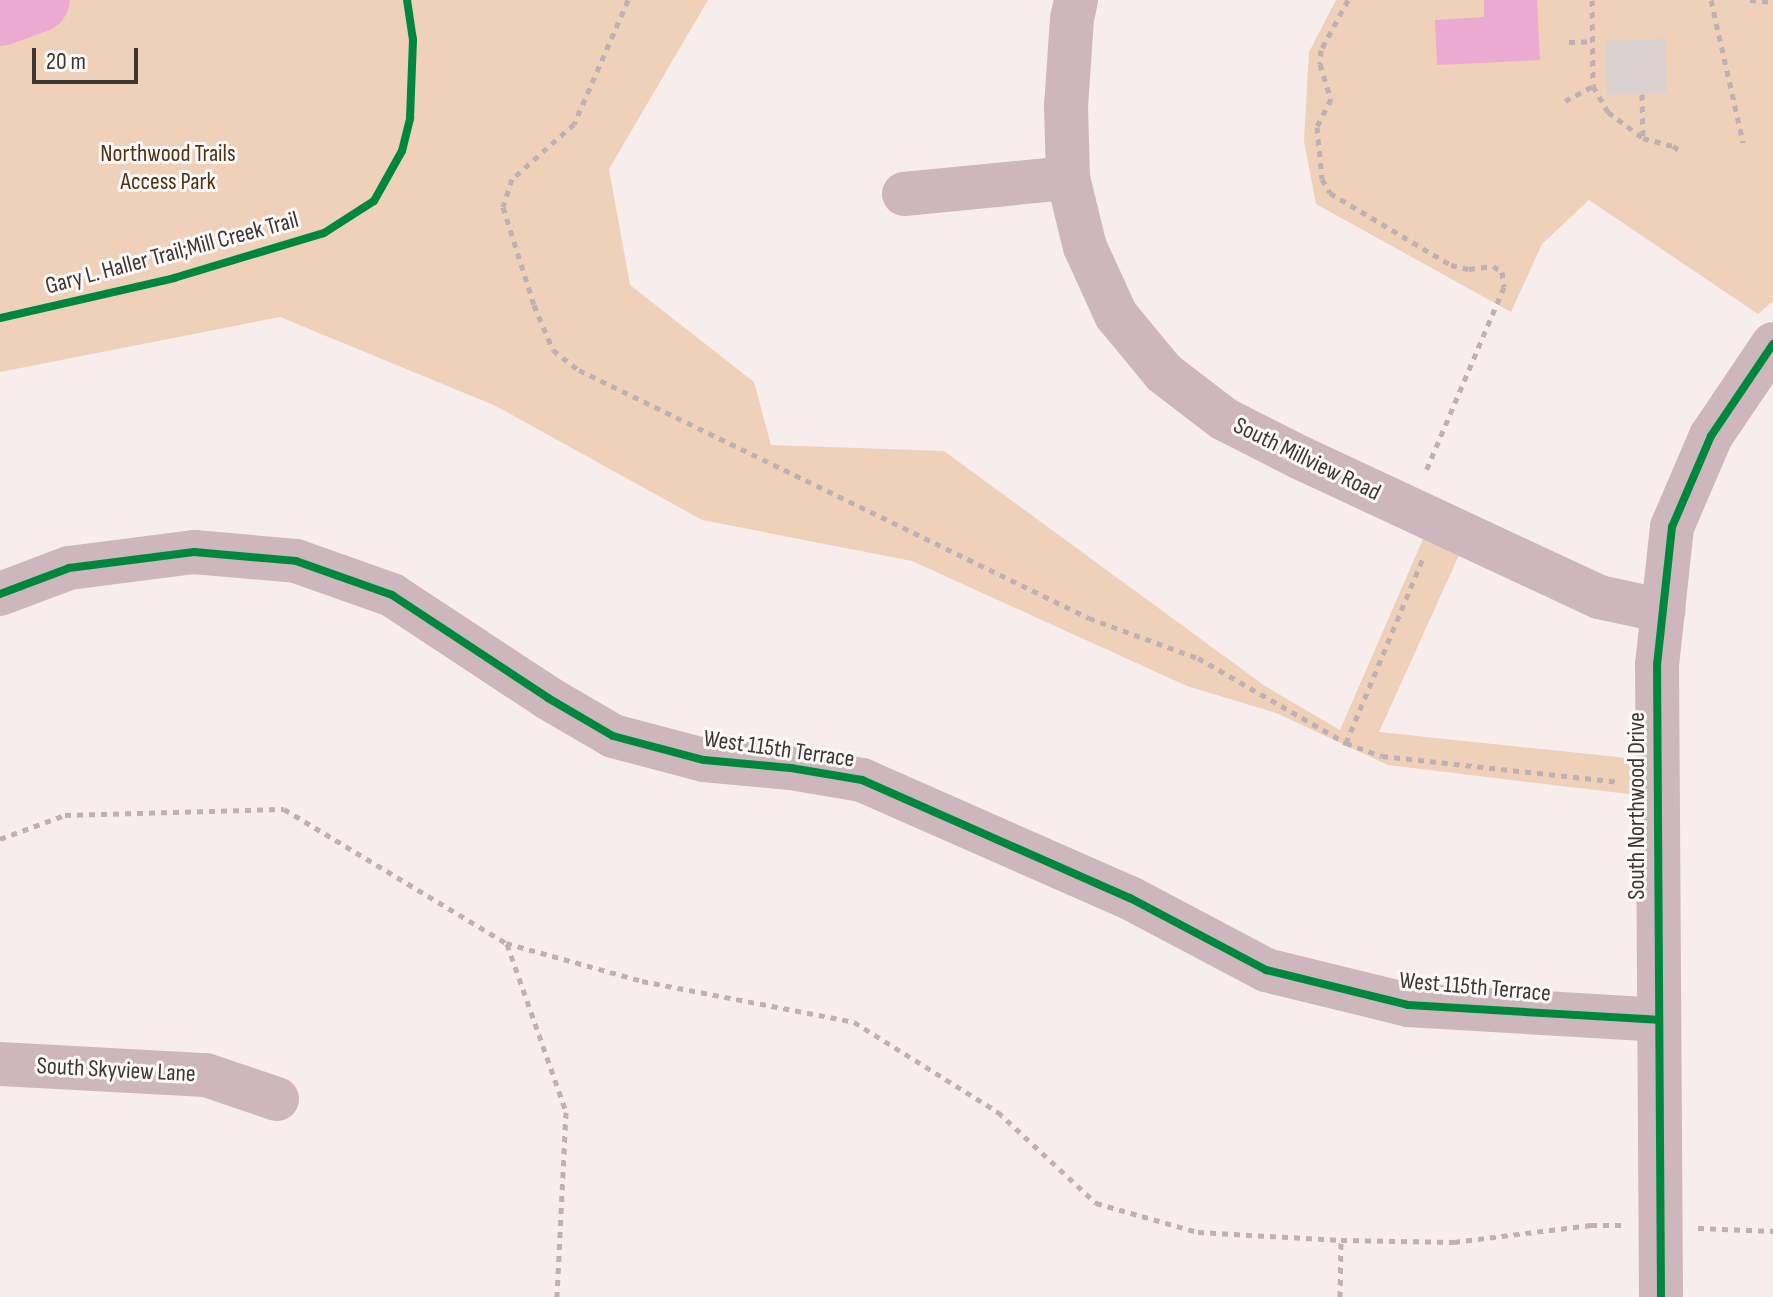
<!DOCTYPE html>
<html>
<head>
<meta charset="utf-8">
<style>
	body { margin:0 }
	#map { position:relative; width:1773px; height:1297px; overflow:hidden; background:#f7edec; font-family:"Sofia Sans Condensed",sans-serif }
	div>[style] { position:absolute }
	.green>* { inset:0; background:#efd0b9 }
	.water>* { inset:0; background:#ecaad3 }
	.river>* { height:64px; margin:-32px; padding:0 32px; transform-origin:32px; border-radius:32px; background:#ecaad3 }
	.building>* { inset:0; background:#d9d2d0 }
	.path>* { height:5px; margin-top:-2.5px; transform-origin:0; background:repeating-linear-gradient(90deg,#bfb0b3 0 6px,transparent 0 12px) }
	.minor>* { height:44px; margin:-22px; padding:0 22px; transform-origin:22px; border-radius:22px; background:#cdb7bc }
	.cycleway>* { height:8px; margin:-4px; padding:0 4px; transform-origin:4px; border-radius:4px; background:#00873e }
	span { translate:-50% -50%; white-space:nowrap; text-align:center; line-height:1.15; -webkit-text-stroke:6px #fdfaf9; paint-order:stroke }
	.park-label { font-size:24px; color:#503112 }
	.street-label { font-size:24px; color:#3d3636 }
	.scale { position:absolute; left:32px; top:48px; width:106px; height:36px; box-sizing:border-box; border:4px solid #3d3636; border-top:0; padding-left:10px; font-size:24px; line-height:28px; white-space:nowrap; color:#3d3636; -webkit-text-stroke:6px #fdfaf9; paint-order:stroke }
</style>
</head>
<body>
<div id="map">
	<div class="green">
		<div style="clip-path:polygon(0 0,708px 0,609px 169px,630px 285px,754px 382px,771px 445px,944px 451px,1265px 686px,1340px 730px,1423px 539px,1459px 555px,1379px 732px,1637px 759px,1637px 795px,1388px 765px,1276px 713px,1187px 686px,912px 561px,702px 520px,496px 406px,280px 317px,0 372px)"></div>
		<div style="clip-path:polygon(1336px 0,1773px 0,1773px 301px,1758px 314px,1589px 200px,1542px 244px,1511px 312px,1316px 204px,1304px 141px,1309px 52px)"></div>
	</div>
	<div class="water">
		<div style="clip-path:polygon(1484px 0,1537px 0,1540px 60px,1437px 65px,1435px 20px,1484px 17px)"></div>
	</div>
	<div class="river">
		<div style="left:0;top:14px;width:40px;rotate:-20.2deg"></div>
	</div>
	<div class="building">
		<div style="clip-path:polygon(1665px 39px,1667px 93px,1607px 95px,1605px 41px)"></div>
	</div>
	<div class="path">
		<div style="left:628px;top:0;width:135px;rotate:113.5deg"></div>
		<div style="left:574px;top:124px;width:83px;rotate:138.4deg"></div>
		<div style="left:512px;top:179px;width:29px;rotate:108deg"></div>
		<div style="left:503px;top:207px;width:103px;rotate:72.4deg"></div>
		<div style="left:534px;top:305px;width:49px;rotate:67.1deg"></div>
		<div style="left:553px;top:350px;width:33px;rotate:38deg"></div>
		<div style="left:579px;top:370px;width:567px;rotate:25.93deg"></div>
		<div style="left:1089px;top:618px;width:116px;rotate:20.2deg"></div>
		<div style="left:1198px;top:658px;width:171px;rotate:29.9deg"></div>
		<div style="left:1346px;top:743px;width:38px;rotate:20deg"></div>
		<div style="left:1382px;top:756px;width:240px;rotate:6.2deg"></div>
		<div style="left:1348px;top:0;width:57px;rotate:118.4deg"></div>
		<div style="left:1321px;top:50px;width:14px;rotate:94deg"></div>
		<div style="left:1320px;top:64px;width:37px;rotate:73deg"></div>
		<div style="left:1331px;top:99px;width:31px;rotate:117deg"></div>
		<div style="left:1317px;top:127px;width:52px;rotate:84.5deg"></div>
		<div style="left:1322px;top:179px;width:16px;rotate:60deg"></div>
		<div style="left:1330px;top:193px;width:141px;rotate:30.8deg"></div>
		<div style="left:1451px;top:265px;width:18px;rotate:13deg"></div>
		<div style="left:1469px;top:269px;width:24px;rotate:-7deg"></div>
		<div style="left:1493px;top:266px;width:11px;rotate:34deg"></div>
		<div style="left:1502px;top:272px;width:15px;rotate:82deg"></div>
		<div style="left:1504px;top:287px;width:202px;rotate:113deg"></div>
		<div style="left:1592px;top:0;width:86px;rotate:89.3deg"></div>
		<div style="left:1593px;top:86px;width:30px;rotate:60deg"></div>
		<div style="left:1608px;top:112px;width:44px;rotate:36.6deg"></div>
		<div style="left:1643px;top:138px;width:31px;rotate:15deg"></div>
		<div style="left:1673px;top:146px;width:12px;rotate:35deg"></div>
		<div style="left:1711px;top:0;width:146px;rotate:77.3deg"></div>
		<div style="left:1750px;top:0;width:23px;rotate:5deg"></div>
		<div style="left:1569px;top:42px;width:24px;rotate:-2deg"></div>
		<div style="left:1642px;top:94px;width:43px;rotate:88.7deg"></div>
		<div style="left:1565px;top:101px;width:32px;rotate:-28deg"></div>
		<div style="left:1346px;top:743px;width:203px;rotate:-67.4deg"></div>
		<div style="left:0;top:839px;width:69px;rotate:-20.3deg"></div>
		<div style="left:65px;top:815px;width:219px;rotate:-1.6deg"></div>
		<div style="left:284px;top:809px;width:259px;rotate:31.1deg"></div>
		<div style="left:506px;top:943px;width:141px;rotate:15.6deg"></div>
		<div style="left:642px;top:981px;width:216px;rotate:10.9deg"></div>
		<div style="left:854px;top:1022px;width:170px;rotate:32deg"></div>
		<div style="left:998px;top:1112px;width:134px;rotate:42.9deg"></div>
		<div style="left:1096px;top:1203px;width:106px;rotate:15.9deg"></div>
		<div style="left:1198px;top:1232px;width:143px;rotate:3.2deg"></div>
		<div style="left:1341px;top:1240px;width:113px;rotate:1deg"></div>
		<div style="left:1454px;top:1242px;width:138px;rotate:-7.1deg"></div>
		<div style="left:1591px;top:1225px;width:33px"></div>
		<div style="left:507px;top:944px;width:178px;rotate:70.6deg"></div>
		<div style="left:566px;top:1112px;width:185px;rotate:92.8deg"></div>
		<div style="left:1698px;top:1228px;width:75px;rotate:2.3deg"></div>
		<div style="left:1340px;top:1297px;width:57px;rotate:-89deg"></div>
	</div>
	<div class="minor">
		<div style="left:1076px;top:0;width:19px;rotate:102deg"></div>
		<div style="left:1072px;top:19px;width:87px;rotate:93.9deg"></div>
		<div style="left:1066px;top:106px;width:72px;rotate:88.4deg"></div>
		<div style="left:1068px;top:178px;width:71px;rotate:76.2deg"></div>
		<div style="left:1085px;top:247px;width:75px;rotate:65.5deg"></div>
		<div style="left:1116px;top:315px;width:75px;rotate:50.4deg"></div>
		<div style="left:1164px;top:373px;width:76px;rotate:37.5deg"></div>
		<div style="left:1224px;top:419px;width:86px;rotate:26.9deg"></div>
		<div style="left:1301px;top:458px;width:329px;rotate:25deg"></div>
		<div style="left:1599px;top:597px;width:66px;rotate:12.3deg"></div>
		<div style="left:904px;top:194px;width:165px;rotate:-5.6deg"></div>
		<div style="left:0;top:594px;width:74px;rotate:-20.6deg"></div>
		<div style="left:69px;top:568px;width:126px;rotate:-7.3deg"></div>
		<div style="left:194px;top:552px;width:102px;rotate:5deg"></div>
		<div style="left:296px;top:561px;width:102px;rotate:19.5deg"></div>
		<div style="left:392px;top:595px;width:187px;rotate:33.4deg"></div>
		<div style="left:548px;top:698px;width:75px;rotate:30.3deg"></div>
		<div style="left:613px;top:736px;width:94px;rotate:14.8deg"></div>
		<div style="left:704px;top:760px;width:87px;rotate:5.3deg"></div>
		<div style="left:791px;top:768px;width:72px;rotate:9.6deg"></div>
		<div style="left:862px;top:780px;width:293px;rotate:23.8deg"></div>
		<div style="left:1130px;top:898px;width:154px;rotate:27.9deg"></div>
		<div style="left:1266px;top:970px;width:146px;rotate:13.8deg"></div>
		<div style="left:1408px;top:1005px;width:250px;rotate:3.4deg"></div>
		<div style="left:0;top:1064px;width:206px;rotate:3.1deg"></div>
		<div style="left:206px;top:1075px;width:75px;rotate:18.7deg"></div>
		<div style="left:1661px;top:1297px;width:632px;rotate:-90.36deg"></div>
		<div style="left:1657px;top:665px;width:139px;rotate:-83.8deg"></div>
		<div style="left:1672px;top:527px;width:99px;rotate:-66.8deg"></div>
		<div style="left:1711px;top:436px;width:111px;rotate:-56deg"></div>
	</div>
	<div class="cycleway">
		<div style="left:0;top:318px;width:179px;rotate:-12.9deg"></div>
		<div style="left:174px;top:278px;width:157px;rotate:-16.7deg"></div>
		<div style="left:324px;top:233px;width:59px;rotate:-32.6deg"></div>
		<div style="left:374px;top:201px;width:57px;rotate:-60.8deg"></div>
		<div style="left:402px;top:151px;width:34px;rotate:-76deg"></div>
		<div style="left:410px;top:118px;width:78px;rotate:-87.8deg"></div>
		<div style="left:413px;top:40px;width:40px;rotate:-98.5deg"></div>
		<div style="left:0;top:594px;width:74px;rotate:-20.6deg"></div>
		<div style="left:69px;top:568px;width:126px;rotate:-7.3deg"></div>
		<div style="left:194px;top:552px;width:102px;rotate:5deg"></div>
		<div style="left:296px;top:561px;width:102px;rotate:19.5deg"></div>
		<div style="left:392px;top:595px;width:187px;rotate:33.4deg"></div>
		<div style="left:548px;top:698px;width:75px;rotate:30.3deg"></div>
		<div style="left:613px;top:736px;width:94px;rotate:14.8deg"></div>
		<div style="left:704px;top:760px;width:87px;rotate:5.3deg"></div>
		<div style="left:791px;top:768px;width:72px;rotate:9.6deg"></div>
		<div style="left:862px;top:780px;width:293px;rotate:23.8deg"></div>
		<div style="left:1130px;top:898px;width:154px;rotate:27.9deg"></div>
		<div style="left:1266px;top:970px;width:146px;rotate:13.8deg"></div>
		<div style="left:1408px;top:1005px;width:250px;rotate:3.4deg"></div>
		<div style="left:1661px;top:1297px;width:632px;rotate:-90.36deg"></div>
		<div style="left:1657px;top:665px;width:139px;rotate:-83.8deg"></div>
		<div style="left:1672px;top:527px;width:99px;rotate:-66.8deg"></div>
		<div style="left:1711px;top:436px;width:111px;rotate:-56deg"></div>
	</div>
	<div class="park-label">
		<span style="left:168px;top:168px">Northwood Trails<br>Access Park</span>
	</div>
	<div class="street-label">
		<span style="left:172px;top:253px;rotate:-15deg">Gary L. Haller Trail;Mill Creek Trail</span>
		<span style="left:1307px;top:459px;rotate:26deg">South Millview Road</span>
		<span style="left:779px;top:749px;rotate:8deg">West 115th Terrace</span>
		<span style="left:1637px;top:806px;rotate:-90deg">South Northwood Drive</span>
		<span style="left:1475px;top:987px;rotate:5deg">West 115th Terrace</span>
		<span style="left:116px;top:1070px;rotate:3deg">South Skyview Lane</span>
	</div>
	<div class="scale">20 m</div>
</div>
</body>
</html>
